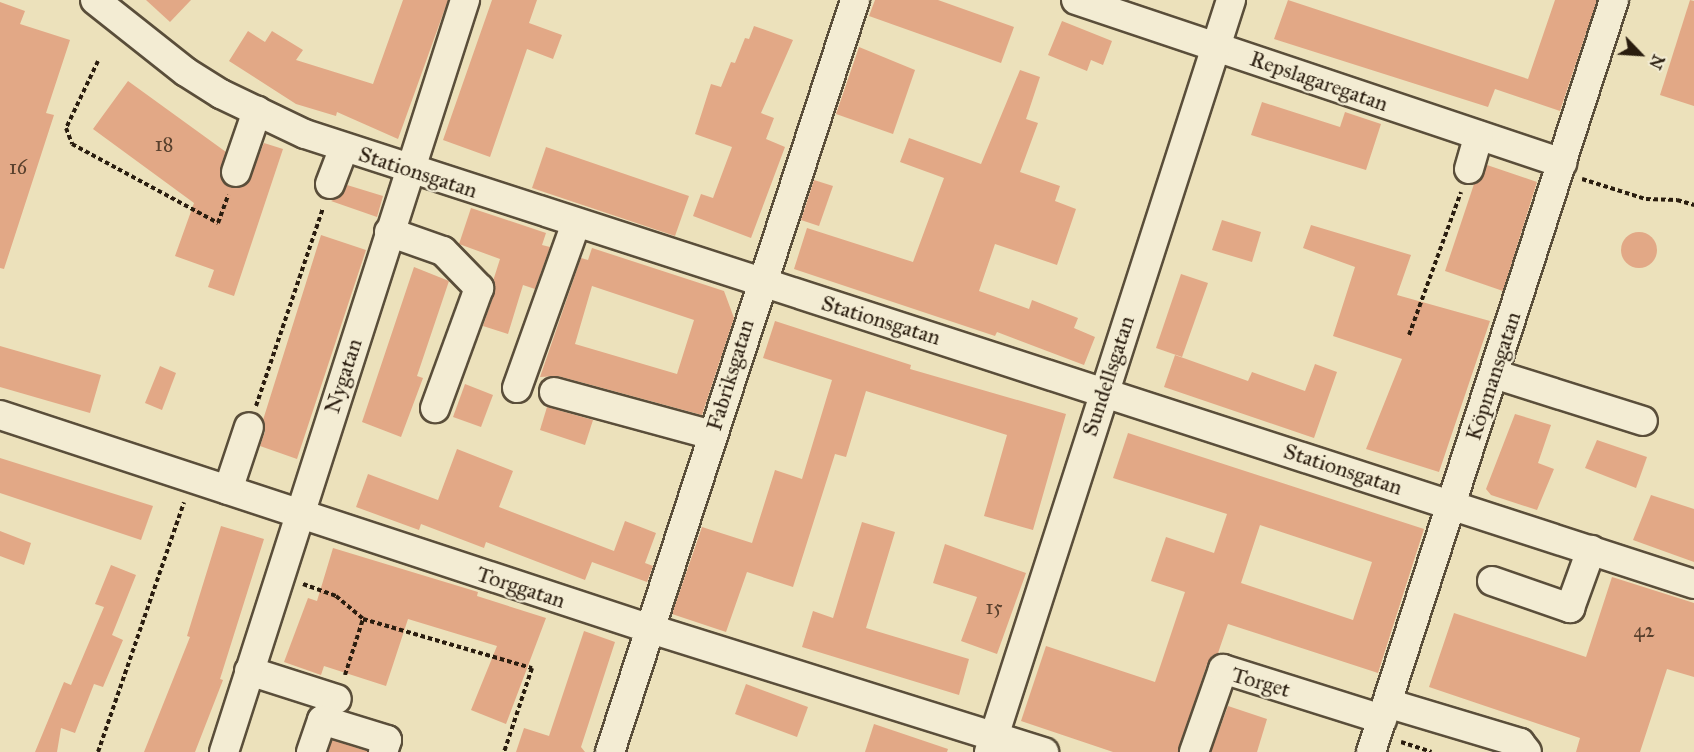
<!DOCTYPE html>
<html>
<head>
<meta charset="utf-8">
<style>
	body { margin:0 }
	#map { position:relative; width:1694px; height:752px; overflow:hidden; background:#ece1bb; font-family:"IM FELL Great Primer",serif }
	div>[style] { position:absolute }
	.building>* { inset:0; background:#e2a886 }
	.round { border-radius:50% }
	.path>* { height:4px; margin-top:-2px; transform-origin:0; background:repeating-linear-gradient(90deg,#2a1d0f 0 4.5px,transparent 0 7.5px) }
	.roads { filter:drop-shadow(2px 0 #5a4e3a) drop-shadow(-2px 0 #5a4e3a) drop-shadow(0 2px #5a4e3a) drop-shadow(0 -2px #5a4e3a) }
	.minor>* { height:28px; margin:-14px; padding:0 14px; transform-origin:14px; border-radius:14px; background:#f3ecd3 }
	span { translate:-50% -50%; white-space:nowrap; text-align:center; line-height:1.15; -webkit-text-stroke:4.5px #f3ecd3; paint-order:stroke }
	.number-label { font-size:20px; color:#58402d }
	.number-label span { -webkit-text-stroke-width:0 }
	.street-label { font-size:22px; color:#2a1d0f }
	.north { position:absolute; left:1610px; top:24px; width:60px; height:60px; -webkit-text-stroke:4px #f3ecd3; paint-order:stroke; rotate:115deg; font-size:16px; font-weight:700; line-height:24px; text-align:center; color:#2a1d0f }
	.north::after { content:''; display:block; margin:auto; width:21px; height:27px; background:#2a1d0f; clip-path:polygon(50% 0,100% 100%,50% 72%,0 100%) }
</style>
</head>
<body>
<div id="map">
	<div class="building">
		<div style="clip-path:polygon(146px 0,191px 0,170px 22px)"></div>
		<div style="clip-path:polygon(403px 0,448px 0,398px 139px,337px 112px,336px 116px,296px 104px,229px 61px,248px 31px,265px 42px,272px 31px,303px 50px,296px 60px,373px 84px)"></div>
		<div style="clip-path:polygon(492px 0,537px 0,529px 23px,562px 35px,553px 59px,527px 49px,490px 157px,443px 140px)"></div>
		<div style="clip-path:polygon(875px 0,938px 0,1014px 27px,1001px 63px,869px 16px)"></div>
		<div style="clip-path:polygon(1288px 0,1528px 79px,1555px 0,1597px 0,1560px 111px,1495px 89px,1488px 107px,1274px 39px)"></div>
		<div style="clip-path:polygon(1690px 0,1694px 1px,1694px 106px,1660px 95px)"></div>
		<div style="clip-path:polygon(0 2px,25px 11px,20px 24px,70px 40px,46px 113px,54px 115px,4px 269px,0 268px)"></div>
		<div style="clip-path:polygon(1062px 21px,1112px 41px,1103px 65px,1091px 60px,1087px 71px,1048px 55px)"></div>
		<div style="clip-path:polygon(754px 26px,793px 40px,761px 113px,774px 118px,766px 139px,785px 147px,751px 238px,693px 216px,701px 194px,713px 198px,732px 147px,695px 134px,711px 84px,721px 87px,731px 62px,735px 63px,745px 38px,749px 39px)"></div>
		<div style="clip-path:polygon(859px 47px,915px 70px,893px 134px,836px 114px)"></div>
		<div style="clip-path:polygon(1020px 70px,1040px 77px,1026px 119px,1038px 123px,1020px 172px,1060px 186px,1055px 201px,1076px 209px,1057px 265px,995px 244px,979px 291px,1029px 309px,1032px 300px,1078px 318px,1074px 328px,1095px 337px,1084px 365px,997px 332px,995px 336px,794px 269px,807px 228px,913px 262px,944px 178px,900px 162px,909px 138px,981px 164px)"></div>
		<div style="clip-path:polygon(128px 81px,226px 152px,220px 175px,230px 187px,247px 184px,264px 143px,283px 149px,234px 296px,208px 287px,214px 270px,175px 256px,194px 203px,93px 129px)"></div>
		<div style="clip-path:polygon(1262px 102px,1340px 127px,1345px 112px,1381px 124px,1366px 170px,1251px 135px)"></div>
		<div style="clip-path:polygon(546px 147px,689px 196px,675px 236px,532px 188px)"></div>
		<div style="clip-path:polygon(1487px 165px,1537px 182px,1503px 291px,1445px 271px,1474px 184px,1481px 180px)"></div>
		<div style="clip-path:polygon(814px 180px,833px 186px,819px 226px,801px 220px)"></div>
		<div style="clip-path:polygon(347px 185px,383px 196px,377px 217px,331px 201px,341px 196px)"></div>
		<div style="clip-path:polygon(471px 208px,546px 233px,542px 245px,550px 247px,535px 289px,523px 285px,508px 334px,483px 326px,494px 294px,493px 281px,500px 259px,459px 244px)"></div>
		<div style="clip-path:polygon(1222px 220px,1261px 232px,1252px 262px,1212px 250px)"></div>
		<div style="clip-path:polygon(1311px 225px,1411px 255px,1397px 295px,1490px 321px,1439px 472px,1366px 449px,1402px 359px,1333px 336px,1355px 267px,1303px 248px)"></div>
		<div class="round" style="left:1621px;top:232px;width:36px;height:36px"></div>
		<div style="clip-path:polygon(321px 235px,366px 250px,297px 459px,260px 446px,265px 432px,263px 420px)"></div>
		<div style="clip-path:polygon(evenodd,592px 248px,724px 291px,734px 318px,702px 415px,558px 376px,540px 377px,581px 258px,588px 260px,592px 248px,592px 286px,694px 320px,677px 374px,575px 344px,592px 286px)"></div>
		<div style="clip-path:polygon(414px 267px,449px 281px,417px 376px,423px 378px,401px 437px,362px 422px)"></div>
		<div style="clip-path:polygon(1181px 274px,1208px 283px,1182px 357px,1156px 348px)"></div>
		<div style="clip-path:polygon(775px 321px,911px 365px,910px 369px,1066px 414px,1033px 530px,984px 516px,1007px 435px,866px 391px,846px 457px,835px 454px,793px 587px,747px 572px,726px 632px,672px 614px,702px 527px,752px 543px,775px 470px,802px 479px,832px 380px,763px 358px)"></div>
		<div style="clip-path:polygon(0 346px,101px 375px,90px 413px,0 387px)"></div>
		<div style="clip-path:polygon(1175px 355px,1248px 381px,1252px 372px,1305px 391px,1315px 364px,1337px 372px,1314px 438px,1164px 387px)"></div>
		<div style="clip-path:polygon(160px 366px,176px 373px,162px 410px,145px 403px)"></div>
		<div style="clip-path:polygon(465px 384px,493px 395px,481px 427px,453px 417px)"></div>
		<div style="clip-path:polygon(547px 407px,593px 420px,585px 445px,540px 430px)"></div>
		<div style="clip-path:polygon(1515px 414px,1551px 425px,1538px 463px,1554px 469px,1537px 510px,1491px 495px,1486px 489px)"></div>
		<div style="clip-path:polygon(evenodd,1128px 433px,1424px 529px,1378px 673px,1228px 624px,1218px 653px,1207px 664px,1178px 752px,1113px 752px,1021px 721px,1046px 646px,1155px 682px,1185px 592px,1151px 581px,1166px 537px,1214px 553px,1227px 514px,1113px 478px,1128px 433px,1260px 525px,1372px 562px,1353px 620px,1241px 583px,1260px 525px)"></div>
		<div style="clip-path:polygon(1597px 440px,1647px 457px,1636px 488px,1585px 468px)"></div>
		<div style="clip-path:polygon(457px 449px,513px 471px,499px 507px,614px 551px,625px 521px,656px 533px,645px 563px,653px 566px,647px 582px,592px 562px,585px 580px,486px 542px,484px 548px,421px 524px,419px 530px,356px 507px,368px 474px,438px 500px)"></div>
		<div style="clip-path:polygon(0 458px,153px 506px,141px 540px,0 493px)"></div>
		<div style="clip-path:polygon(1651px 495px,1694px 509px,1694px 562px,1633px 540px)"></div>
		<div style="clip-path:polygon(862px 522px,895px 532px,866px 628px,969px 659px,959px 695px,802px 647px,813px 611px,833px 618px)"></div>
		<div style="clip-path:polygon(221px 526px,264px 539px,220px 679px,223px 680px,195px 752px,144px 752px,190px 637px,187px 636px)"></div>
		<div style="clip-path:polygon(0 531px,31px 543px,24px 565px,0 556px)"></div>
		<div style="clip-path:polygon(945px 544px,1026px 573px,997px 654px,961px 641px,977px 597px,933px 583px)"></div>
		<div style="clip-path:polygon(333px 548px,478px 592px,477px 596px,546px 618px,506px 724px,471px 710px,497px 646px,408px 619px,386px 686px,324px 666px,321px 675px,284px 662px,308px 598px,317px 601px)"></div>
		<div style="clip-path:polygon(111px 565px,136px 575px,112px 635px,123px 640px,103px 687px,94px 684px,75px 733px,61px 728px,57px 752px,35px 752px,64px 682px,71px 685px,104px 607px,95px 604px)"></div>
		<div style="clip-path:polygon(1612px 577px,1694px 603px,1694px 677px,1667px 669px,1640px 752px,1576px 752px,1580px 738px,1429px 687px,1454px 613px,1586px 657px)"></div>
		<div style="clip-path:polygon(584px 631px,615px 642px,581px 747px,585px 752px,516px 752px,524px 728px,549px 736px)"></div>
		<div style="clip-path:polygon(746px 684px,808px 707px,797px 737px,735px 714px)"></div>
		<div style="clip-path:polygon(1228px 706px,1267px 719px,1257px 752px,1211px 752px)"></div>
		<div style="clip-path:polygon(874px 724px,948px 749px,947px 752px,865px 752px)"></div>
		<div style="clip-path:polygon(332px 740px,367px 751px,367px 752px,328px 752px)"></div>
	</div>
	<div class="path">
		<div style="left:98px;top:61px;width:74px;rotate:115.5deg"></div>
		<div style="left:66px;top:128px;width:17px;rotate:69deg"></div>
		<div style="left:72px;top:144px;width:166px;rotate:28.4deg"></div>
		<div style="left:218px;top:223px;width:30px;rotate:-70deg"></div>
		<div style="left:1582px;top:179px;width:67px;rotate:17.4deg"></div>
		<div style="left:1646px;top:199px;width:31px;rotate:2deg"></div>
		<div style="left:1677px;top:200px;width:18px;rotate:16deg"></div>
		<div style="left:1409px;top:335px;width:152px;rotate:-70deg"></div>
		<div style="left:256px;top:406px;width:209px;rotate:-71.3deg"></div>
		<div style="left:303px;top:584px;width:35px;rotate:20deg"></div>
		<div style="left:336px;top:596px;width:35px;rotate:40deg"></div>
		<div style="left:345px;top:675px;width:59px;rotate:-72.2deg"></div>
		<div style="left:363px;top:619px;width:176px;rotate:16.2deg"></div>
		<div style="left:532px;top:668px;width:89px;rotate:108.4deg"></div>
		<div style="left:1401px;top:742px;width:32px;rotate:18deg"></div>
		<div style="left:98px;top:752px;width:264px;rotate:-71deg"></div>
	</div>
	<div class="roads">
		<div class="minor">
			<div style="left:95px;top:0;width:116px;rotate:38.4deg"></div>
			<div style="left:186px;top:72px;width:41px;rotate:32.2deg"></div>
			<div style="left:221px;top:94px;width:93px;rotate:25.5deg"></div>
			<div style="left:305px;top:134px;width:1460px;rotate:17.95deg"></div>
			<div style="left:1076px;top:0;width:513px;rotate:18.54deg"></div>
			<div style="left:1469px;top:169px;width:35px;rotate:-74deg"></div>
			<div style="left:236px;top:172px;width:65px;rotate:-71deg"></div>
			<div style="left:330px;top:184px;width:39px;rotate:-69deg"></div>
			<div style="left:389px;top:232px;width:57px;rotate:19.4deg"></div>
			<div style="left:443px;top:251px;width:52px;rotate:45.8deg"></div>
			<div style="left:479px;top:288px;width:128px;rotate:110.1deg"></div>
			<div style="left:1494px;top:374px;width:156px;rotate:17.5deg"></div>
			<div style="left:517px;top:388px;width:175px;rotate:-70.3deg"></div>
			<div style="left:554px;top:392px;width:164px;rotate:15.2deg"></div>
			<div style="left:0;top:415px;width:685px;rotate:18.2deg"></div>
			<div style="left:651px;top:629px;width:412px;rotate:17.4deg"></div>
			<div style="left:228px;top:490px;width:66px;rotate:-71.6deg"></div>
			<div style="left:1492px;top:581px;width:83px;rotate:19.1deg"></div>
			<div style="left:1570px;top:608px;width:62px;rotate:-70.1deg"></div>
			<div style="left:249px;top:671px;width:92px;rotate:17.7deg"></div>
			<div style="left:1387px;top:703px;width:139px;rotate:16.7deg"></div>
			<div style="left:1520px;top:743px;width:11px;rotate:52deg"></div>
			<div style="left:224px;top:752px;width:790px;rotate:-72.23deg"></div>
			<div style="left:311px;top:752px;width:34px;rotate:-71deg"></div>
			<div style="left:322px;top:720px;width:68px;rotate:17.1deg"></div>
			<div style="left:387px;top:740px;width:13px;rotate:108deg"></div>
			<div style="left:610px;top:752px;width:791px;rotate:-71.95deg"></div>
			<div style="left:989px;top:752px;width:790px;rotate:-72.16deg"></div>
			<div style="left:1194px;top:752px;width:88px;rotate:-70.7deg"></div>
			<div style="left:1223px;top:669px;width:167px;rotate:17.5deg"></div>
			<div style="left:1371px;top:752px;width:790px;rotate:-72.09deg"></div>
		</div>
	</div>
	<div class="number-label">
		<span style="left:164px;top:144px">18</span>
		<span style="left:18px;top:167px">16</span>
		<span style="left:994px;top:607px">15</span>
		<span style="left:1644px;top:630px">42</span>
	</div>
	<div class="street-label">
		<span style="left:1319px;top:81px;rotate:19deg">Repslagaregatan</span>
		<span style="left:418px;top:172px;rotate:18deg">Stationsgatan</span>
		<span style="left:881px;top:320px;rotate:17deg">Stationsgatan</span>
		<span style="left:730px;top:375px;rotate:-73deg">Fabriksgatan</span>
		<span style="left:343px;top:376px;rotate:-72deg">Nygatan</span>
		<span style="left:1108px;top:376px;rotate:-72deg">Sundellsgatan</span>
		<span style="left:1493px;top:376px;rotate:-72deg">Köpmansgatan</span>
		<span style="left:1343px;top:469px;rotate:18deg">Stationsgatan</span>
		<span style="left:521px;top:587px;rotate:18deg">Torggatan</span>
		<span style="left:1261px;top:682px;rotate:16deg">Torget</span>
	</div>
	<div class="north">N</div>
</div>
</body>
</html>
